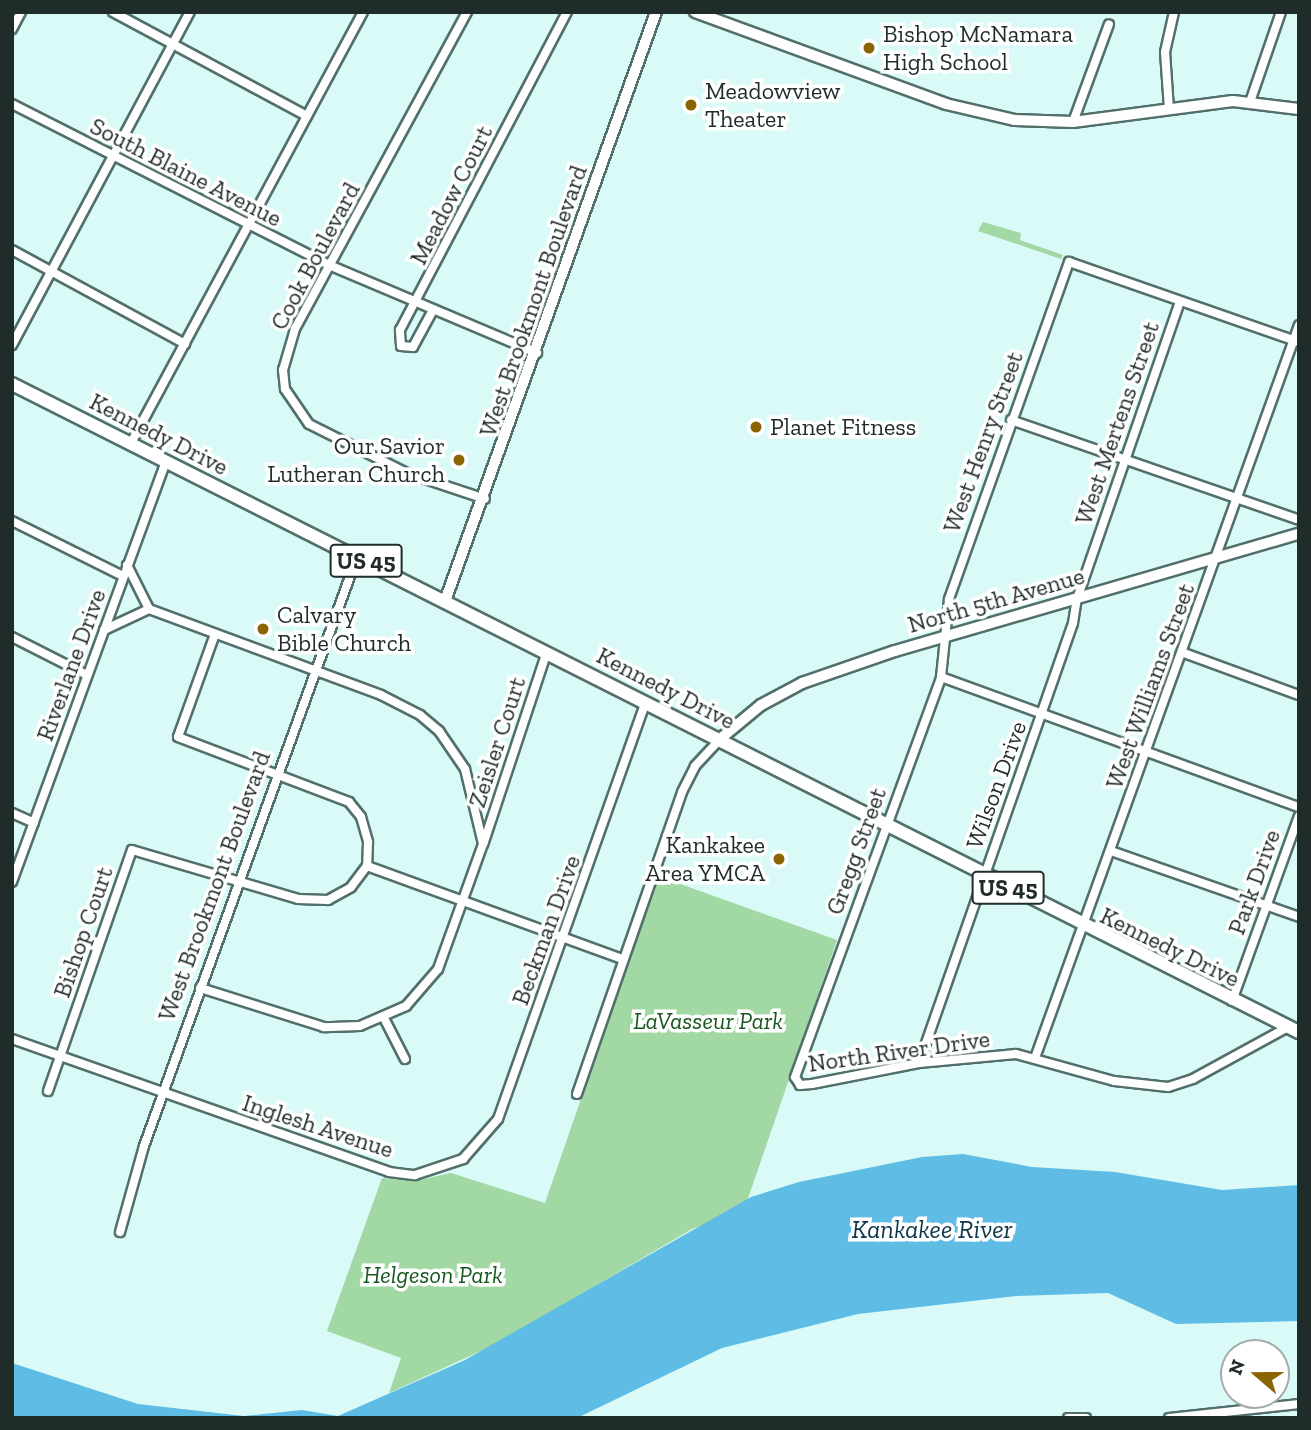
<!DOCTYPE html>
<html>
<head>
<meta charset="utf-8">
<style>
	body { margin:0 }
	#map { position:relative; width:1311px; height:1430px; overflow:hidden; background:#d9faf6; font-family:"Zilla Slab",serif }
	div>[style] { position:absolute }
	.green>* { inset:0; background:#a1d8a3 }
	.water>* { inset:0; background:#5fbce5 }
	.roads { filter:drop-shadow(2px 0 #526f6b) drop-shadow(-2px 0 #526f6b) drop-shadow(0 2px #526f6b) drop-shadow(0 -2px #526f6b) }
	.street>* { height:8px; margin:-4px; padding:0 4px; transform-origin:4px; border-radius:4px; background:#fff }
	.secondary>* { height:10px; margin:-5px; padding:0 5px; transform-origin:5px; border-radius:5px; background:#fff }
	.primary>* { height:12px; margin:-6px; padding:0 6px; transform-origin:6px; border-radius:6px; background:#fff }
	.dots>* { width:19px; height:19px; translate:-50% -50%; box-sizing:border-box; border:4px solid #fff; border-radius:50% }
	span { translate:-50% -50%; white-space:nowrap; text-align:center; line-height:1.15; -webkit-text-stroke:7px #fff; paint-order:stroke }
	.shield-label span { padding:2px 5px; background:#fff; border:2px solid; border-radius:5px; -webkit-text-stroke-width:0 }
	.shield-label { font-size:23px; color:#1f2c2a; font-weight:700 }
	.poi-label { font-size:24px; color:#1f2c2a }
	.left { translate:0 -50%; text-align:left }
	.right { translate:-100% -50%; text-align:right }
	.street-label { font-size:24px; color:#1f2c2a }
	.park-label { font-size:24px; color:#185820; font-style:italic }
	.water-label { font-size:26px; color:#0e384a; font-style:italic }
	.frame { position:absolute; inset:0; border:14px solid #1f2c2a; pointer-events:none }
	.north { position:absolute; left:1220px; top:1339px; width:70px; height:70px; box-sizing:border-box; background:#fff; border:2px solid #a5abaa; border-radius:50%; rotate:290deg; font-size:19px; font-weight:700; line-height:28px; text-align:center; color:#1f2c2a }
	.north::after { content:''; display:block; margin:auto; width:24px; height:32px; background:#896401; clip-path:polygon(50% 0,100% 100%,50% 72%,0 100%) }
</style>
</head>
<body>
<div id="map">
	<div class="green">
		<div style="clip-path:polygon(983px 222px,1021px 233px,1020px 240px,1063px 255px,1061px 259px,978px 231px)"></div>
		<div style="clip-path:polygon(658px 876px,837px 940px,744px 1210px,692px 1229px,496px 1344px,389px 1393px,401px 1358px,327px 1331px,382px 1178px,415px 1181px,451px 1173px,545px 1203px)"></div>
	</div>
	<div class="water">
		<div style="clip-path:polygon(963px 1154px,1032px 1167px,1115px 1172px,1222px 1190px,1299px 1185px,1299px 1321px,1176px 1324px,1108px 1293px,1016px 1296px,858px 1314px,722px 1348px,577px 1418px,12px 1418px,12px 1363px,138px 1404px,244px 1416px,302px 1410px,338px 1416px,465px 1360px,751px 1197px,799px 1182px,922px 1157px)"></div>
	</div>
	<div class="roads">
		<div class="street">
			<div style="left:113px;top:12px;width:220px;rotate:28.2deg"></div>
			<div style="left:467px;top:12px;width:361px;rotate:118.5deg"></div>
			<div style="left:295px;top:329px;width:43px;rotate:106.3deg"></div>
			<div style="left:283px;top:370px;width:19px;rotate:84deg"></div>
			<div style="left:285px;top:389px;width:42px;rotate:55.6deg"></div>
			<div style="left:309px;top:424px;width:110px;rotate:26.6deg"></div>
			<div style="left:407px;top:473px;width:82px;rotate:18.4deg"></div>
			<div style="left:12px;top:29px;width:19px;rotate:-62deg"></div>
			<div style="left:1250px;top:102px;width:95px;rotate:-71deg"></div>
			<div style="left:12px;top:104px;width:356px;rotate:26.9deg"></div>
			<div style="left:329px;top:265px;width:226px;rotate:22.9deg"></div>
			<div style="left:1169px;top:109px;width:57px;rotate:-94deg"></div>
			<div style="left:1165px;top:52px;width:41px;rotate:-77.3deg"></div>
			<div style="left:1073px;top:122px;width:104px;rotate:-69.8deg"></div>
			<div style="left:12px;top:250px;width:197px;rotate:28.5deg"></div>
			<div style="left:433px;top:310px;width:42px;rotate:118.4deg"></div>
			<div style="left:413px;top:347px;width:12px;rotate:-175deg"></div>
			<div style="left:401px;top:346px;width:16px;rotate:-94deg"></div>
			<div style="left:400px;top:330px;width:359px;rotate:-62.3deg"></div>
			<div style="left:12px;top:345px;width:378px;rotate:-61.9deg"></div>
			<div style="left:1011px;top:420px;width:305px;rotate:19.1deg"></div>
			<div style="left:131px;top:443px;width:489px;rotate:-61.7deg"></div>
			<div style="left:12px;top:521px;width:124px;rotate:26.4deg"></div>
			<div style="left:127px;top:565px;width:49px;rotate:63.4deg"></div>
			<div style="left:104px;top:630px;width:50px;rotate:-25deg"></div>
			<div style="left:149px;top:609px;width:247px;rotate:20.3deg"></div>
			<div style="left:381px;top:695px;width:44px;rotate:27.1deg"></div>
			<div style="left:420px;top:715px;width:25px;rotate:40deg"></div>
			<div style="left:439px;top:731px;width:46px;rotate:55.6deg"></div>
			<div style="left:465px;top:769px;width:77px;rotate:76.5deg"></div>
			<div style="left:483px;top:844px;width:133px;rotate:109.8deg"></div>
			<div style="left:438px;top:969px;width:49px;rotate:130.9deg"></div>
			<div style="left:406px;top:1006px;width:50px;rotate:156.5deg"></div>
			<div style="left:360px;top:1026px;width:36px;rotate:178deg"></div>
			<div style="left:324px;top:1027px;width:130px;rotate:-162.5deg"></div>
			<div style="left:215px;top:634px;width:109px;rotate:109.8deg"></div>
			<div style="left:178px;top:737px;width:183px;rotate:20.8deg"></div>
			<div style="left:349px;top:802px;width:19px;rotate:51deg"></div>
			<div style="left:361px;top:817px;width:26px;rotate:74deg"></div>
			<div style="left:368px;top:842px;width:24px;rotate:92deg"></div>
			<div style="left:12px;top:637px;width:84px;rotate:26.9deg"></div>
			<div style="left:1184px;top:653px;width:122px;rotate:20.1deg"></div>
			<div style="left:941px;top:677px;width:381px;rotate:20deg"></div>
			<div style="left:12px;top:813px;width:24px;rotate:24deg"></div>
			<div style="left:484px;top:842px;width:200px;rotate:-71.7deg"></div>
			<div style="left:1111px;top:851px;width:199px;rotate:19.3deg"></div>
			<div style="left:367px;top:866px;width:272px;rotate:20deg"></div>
			<div style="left:12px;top:882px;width:448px;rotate:-69.9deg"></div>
			<div style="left:1232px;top:1001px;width:197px;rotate:-70.1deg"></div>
			<div style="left:384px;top:1018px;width:46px;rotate:62.9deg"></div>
			<div style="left:1288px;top:1027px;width:108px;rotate:151.3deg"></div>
			<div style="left:1193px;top:1079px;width:26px;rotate:162deg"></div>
			<div style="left:1168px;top:1087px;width:54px;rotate:-173.7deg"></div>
			<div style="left:1114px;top:1081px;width:102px;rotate:-164.6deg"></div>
			<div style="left:1016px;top:1054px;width:97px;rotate:174.7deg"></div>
			<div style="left:919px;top:1063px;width:109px;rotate:168.9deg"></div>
			<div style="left:812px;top:1084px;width:12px;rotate:175deg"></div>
			<div style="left:800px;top:1085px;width:9px;rotate:-122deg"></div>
			<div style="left:795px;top:1077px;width:426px;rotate:-69.9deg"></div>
			<div style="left:941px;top:677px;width:78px;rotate:-84.1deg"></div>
			<div style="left:949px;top:599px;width:358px;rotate:-70.4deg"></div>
			<div style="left:1069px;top:262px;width:244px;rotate:19.2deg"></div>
			<div style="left:12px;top:1039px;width:400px;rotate:19.4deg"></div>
			<div style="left:389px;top:1172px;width:26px;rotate:7deg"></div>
			<div style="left:415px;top:1175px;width:51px;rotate:-18.4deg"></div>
			<div style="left:463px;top:1159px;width:53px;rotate:-48.8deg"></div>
			<div style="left:498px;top:1119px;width:442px;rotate:-70.5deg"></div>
			<div style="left:1035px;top:1058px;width:779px;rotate:-70.19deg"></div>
			<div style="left:919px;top:1063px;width:466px;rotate:-70.7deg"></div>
			<div style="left:1073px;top:623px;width:24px;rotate:-81deg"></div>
			<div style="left:1077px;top:599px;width:315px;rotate:-70.9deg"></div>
			<div style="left:48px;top:1091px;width:255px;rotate:-70.8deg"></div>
			<div style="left:132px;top:850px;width:173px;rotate:16.4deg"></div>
			<div style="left:298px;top:899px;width:30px;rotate:2deg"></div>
			<div style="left:328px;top:900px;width:26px;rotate:-29deg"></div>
			<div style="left:351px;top:887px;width:26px;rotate:-53deg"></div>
			<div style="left:577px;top:1094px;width:320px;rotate:-70.8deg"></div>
			<div style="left:682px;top:792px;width:29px;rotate:-63deg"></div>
			<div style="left:695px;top:766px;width:37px;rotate:-47deg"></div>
			<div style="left:120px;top:1232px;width:89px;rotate:-74.4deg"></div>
			<div style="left:144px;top:1146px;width:626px;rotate:-70.12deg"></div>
			<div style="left:1068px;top:1418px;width:18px"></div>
			<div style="left:1169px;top:1418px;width:131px;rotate:-6.1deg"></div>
		</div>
		<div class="secondary">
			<div style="left:695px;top:12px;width:267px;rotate:20.1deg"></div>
			<div style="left:946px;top:104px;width:71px;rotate:13.1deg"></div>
			<div style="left:1015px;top:120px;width:58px;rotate:2deg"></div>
			<div style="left:1073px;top:122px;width:161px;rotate:-7.5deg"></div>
			<div style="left:1233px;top:101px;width:66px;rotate:6.9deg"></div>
			<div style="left:445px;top:601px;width:626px;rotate:-70.29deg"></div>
			<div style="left:720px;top:739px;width:53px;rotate:-39.7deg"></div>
			<div style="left:761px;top:705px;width:47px;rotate:-28.2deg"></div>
			<div style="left:802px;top:683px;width:98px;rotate:-19deg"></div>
			<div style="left:895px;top:651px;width:421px;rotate:-16.2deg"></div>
		</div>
		<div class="primary">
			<div style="left:12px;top:384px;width:1441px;rotate:26.73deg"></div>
		</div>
	</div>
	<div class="dots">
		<div style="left:869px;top:48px;background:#896401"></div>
		<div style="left:691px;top:105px;background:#896401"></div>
		<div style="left:756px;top:427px;background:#896401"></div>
		<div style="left:459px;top:460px;background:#896401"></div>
		<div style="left:263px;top:629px;background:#896401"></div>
		<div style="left:779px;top:859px;background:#896401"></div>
	</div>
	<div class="shield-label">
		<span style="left:366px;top:561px">US 45</span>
		<span style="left:1008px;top:888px">US 45</span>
	</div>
	<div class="poi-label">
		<span class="left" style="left:883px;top:48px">Bishop McNamara<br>High School</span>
		<span class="left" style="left:705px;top:105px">Meadowview<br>Theater</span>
		<span class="left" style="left:770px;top:427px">Planet Fitness</span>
		<span class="right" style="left:445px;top:460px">Our Savior<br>Lutheran Church</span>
		<span class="left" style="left:277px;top:629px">Calvary<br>Bible Church</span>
		<span class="right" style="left:765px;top:859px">Kankakee<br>Area YMCA</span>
	</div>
	<div class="street-label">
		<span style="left:186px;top:172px;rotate:27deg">South Blaine Avenue</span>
		<span style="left:451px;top:195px;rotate:-63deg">Meadow Court</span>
		<span style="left:315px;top:256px;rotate:-62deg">Cook Boulevard</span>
		<span style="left:533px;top:301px;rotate:-71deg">West Brookmont Boulevard</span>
		<span style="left:1117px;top:423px;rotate:-71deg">West Mertens Street</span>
		<span style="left:159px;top:434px;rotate:27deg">Kennedy Drive</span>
		<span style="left:983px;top:442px;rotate:-70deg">West Henry Street</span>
		<span style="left:996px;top:600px;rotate:-16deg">North 5th Avenue</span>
		<span style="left:71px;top:665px;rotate:-70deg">Riverlane Drive</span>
		<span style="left:1150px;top:686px;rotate:-70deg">West Williams Street</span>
		<span style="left:666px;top:688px;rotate:27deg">Kennedy Drive</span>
		<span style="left:497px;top:742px;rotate:-72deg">Zeisler Court</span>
		<span style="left:996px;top:785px;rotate:-70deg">Wilson Drive</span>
		<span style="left:856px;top:851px;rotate:-70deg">Gregg Street</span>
		<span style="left:1254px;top:882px;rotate:-70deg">Park Drive</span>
		<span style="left:214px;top:886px;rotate:-70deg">West Brookmont Boulevard</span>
		<span style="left:546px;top:930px;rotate:-70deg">Beckman Drive</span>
		<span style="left:83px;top:932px;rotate:-71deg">Bishop Court</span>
		<span style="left:1170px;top:947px;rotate:26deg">Kennedy Drive</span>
		<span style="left:899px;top:1051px;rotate:-8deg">North River Drive</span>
		<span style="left:318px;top:1126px;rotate:18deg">Inglesh Avenue</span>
	</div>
	<div class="park-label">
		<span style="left:708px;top:1021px">LaVasseur Park</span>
		<span style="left:433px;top:1275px">Helgeson Park</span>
	</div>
	<div class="water-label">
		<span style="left:932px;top:1230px">Kankakee River</span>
	</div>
	<div class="frame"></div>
	<div class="north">N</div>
</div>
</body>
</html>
